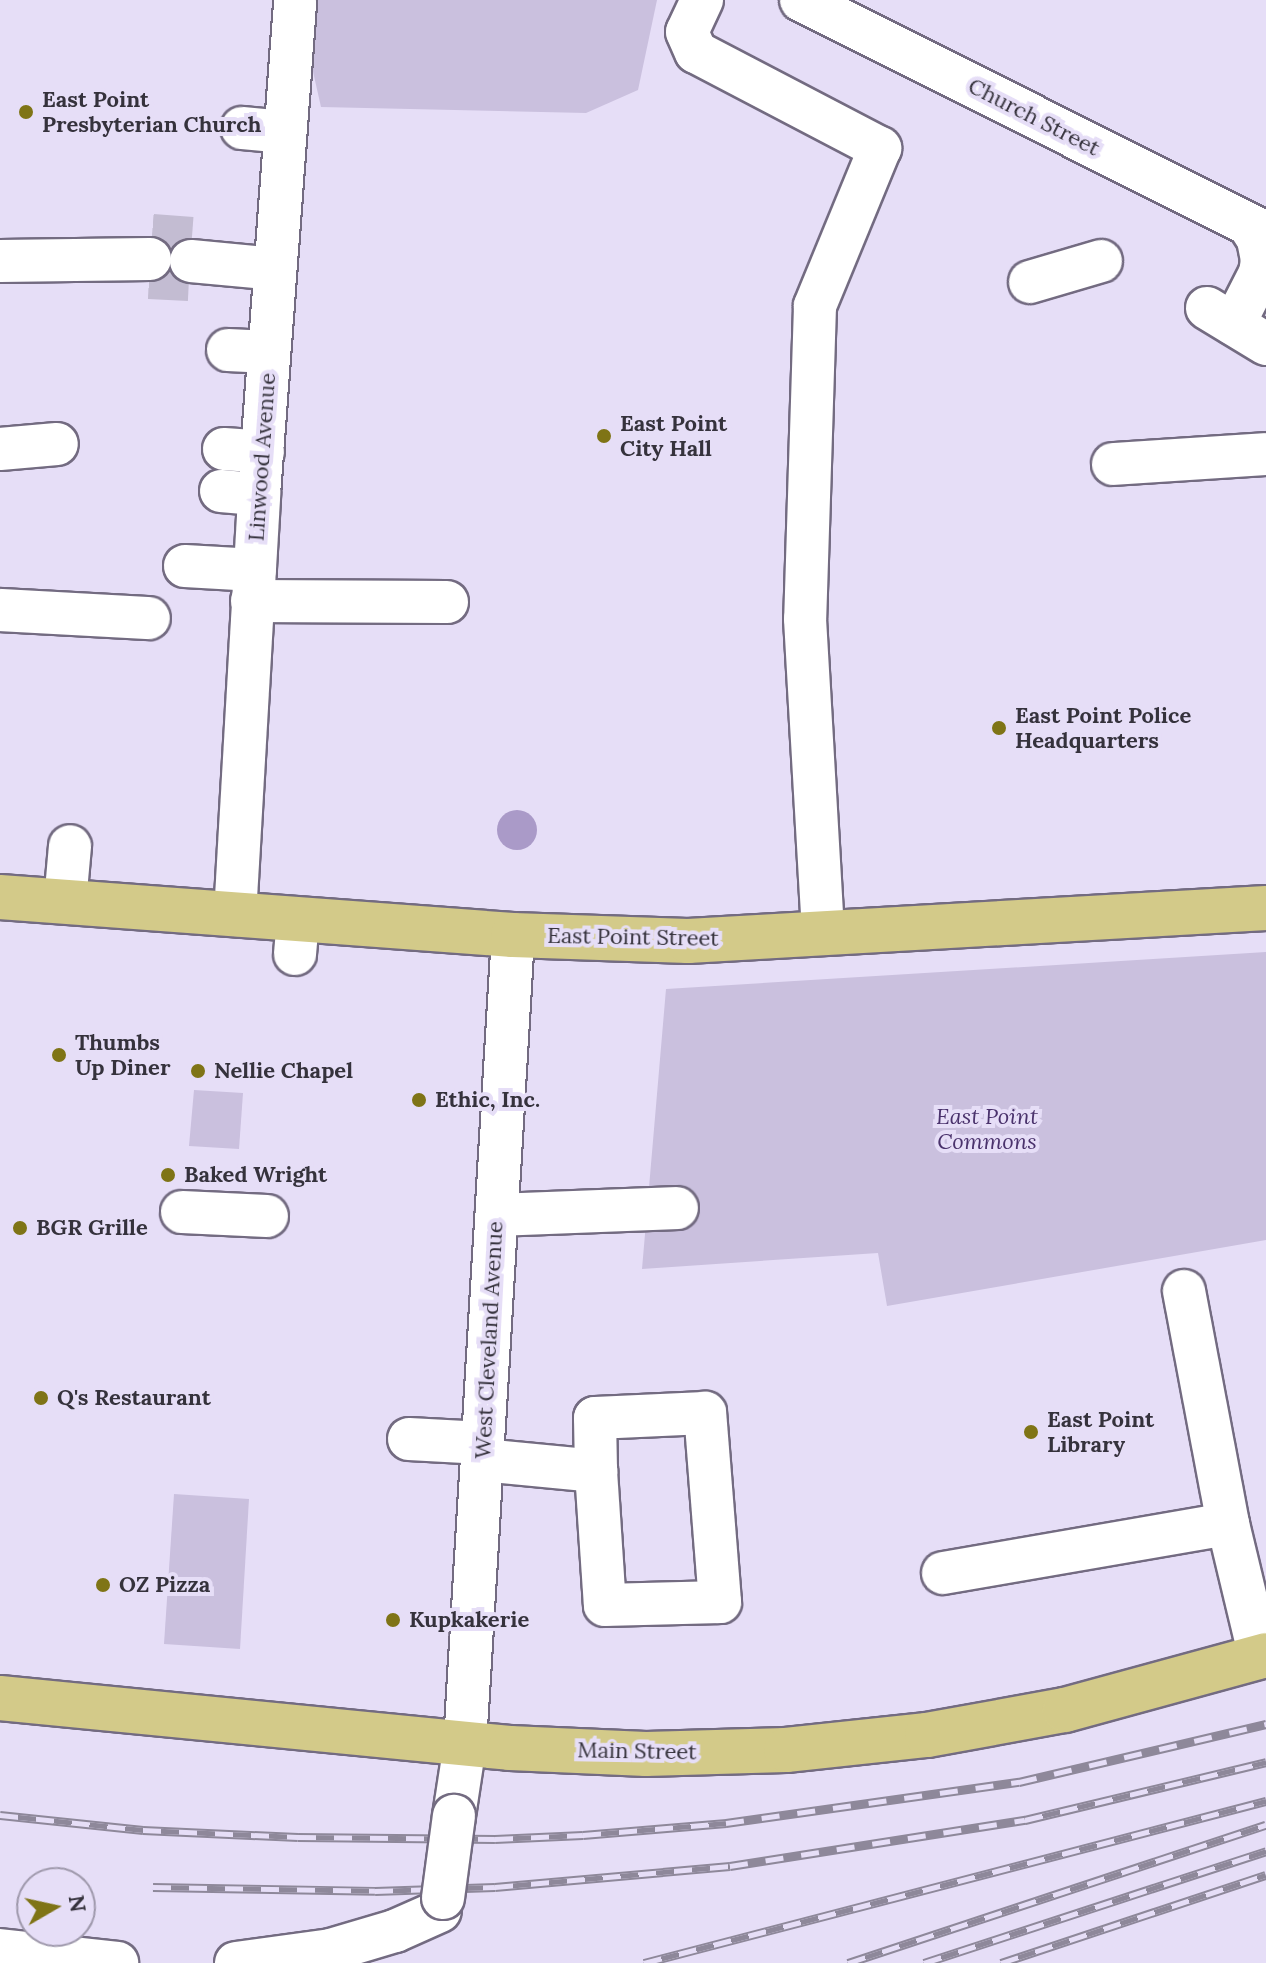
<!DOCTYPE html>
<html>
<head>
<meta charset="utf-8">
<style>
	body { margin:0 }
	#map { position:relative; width:1266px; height:1963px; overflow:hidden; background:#e6def7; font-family:Lora,serif }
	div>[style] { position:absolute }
	.green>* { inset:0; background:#cac0de }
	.water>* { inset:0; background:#aa9ac8 }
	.round { border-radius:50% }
	.minor-tunnel>* { height:42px; margin-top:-21px; transform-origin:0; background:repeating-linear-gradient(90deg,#c3bcd2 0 42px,transparent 0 63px) }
	.roads { filter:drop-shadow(2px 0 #736b81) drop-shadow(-2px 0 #736b81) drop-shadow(0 2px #736b81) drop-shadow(0 -2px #736b81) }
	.minor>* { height:42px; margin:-21px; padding:0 21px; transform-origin:21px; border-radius:21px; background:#fff }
	.major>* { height:44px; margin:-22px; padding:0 22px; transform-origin:22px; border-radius:22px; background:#d3ca89 }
	.rail>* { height:9px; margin-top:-4.5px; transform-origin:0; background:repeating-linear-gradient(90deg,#e6def7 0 18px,#8e889a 0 36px); box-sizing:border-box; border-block:2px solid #8e889a }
	.bridges { filter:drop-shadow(2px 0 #736b81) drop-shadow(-2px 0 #736b81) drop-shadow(0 2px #736b81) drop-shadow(0 -2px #736b81) }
	.minor-bridge>* { height:42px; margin:-21px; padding:0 21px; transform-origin:21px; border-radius:21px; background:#fff }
	.dots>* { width:22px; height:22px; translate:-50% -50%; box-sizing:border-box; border:4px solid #e6def7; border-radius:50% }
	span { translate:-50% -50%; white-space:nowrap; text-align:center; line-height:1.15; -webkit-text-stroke:8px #e6def7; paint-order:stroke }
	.poi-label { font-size:22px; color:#35323c; font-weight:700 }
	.left { translate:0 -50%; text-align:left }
	.street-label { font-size:22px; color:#35323c }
	.park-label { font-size:22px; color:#4a326c; font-style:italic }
	.north { position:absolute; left:16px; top:1867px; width:80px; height:80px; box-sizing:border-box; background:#e6def7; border:2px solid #9f99ac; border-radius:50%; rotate:81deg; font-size:22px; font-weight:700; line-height:32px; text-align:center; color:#35323c }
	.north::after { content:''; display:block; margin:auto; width:28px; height:36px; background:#7f7416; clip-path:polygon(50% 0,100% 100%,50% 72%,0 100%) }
</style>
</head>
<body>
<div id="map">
	<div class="green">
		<div style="clip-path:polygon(309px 0,657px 0,638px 90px,586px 113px,321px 107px,305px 36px)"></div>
		<div style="clip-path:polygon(1266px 952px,1266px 1240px,887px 1306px,878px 1253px,642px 1269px,666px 989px)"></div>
		<div style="clip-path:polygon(194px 1090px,243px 1093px,239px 1149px,189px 1146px)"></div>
		<div style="clip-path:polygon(174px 1494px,249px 1499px,240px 1649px,164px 1644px)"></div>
	</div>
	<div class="water">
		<div class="round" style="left:497px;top:810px;width:40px;height:40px"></div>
	</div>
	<div class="minor-tunnel">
		<div style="left:152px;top:235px;width:40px;rotate:4.3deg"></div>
		<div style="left:149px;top:278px;width:40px;rotate:2.9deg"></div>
	</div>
	<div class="roads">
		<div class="minor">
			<div style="left:702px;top:0;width:35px;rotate:115deg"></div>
			<div style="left:687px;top:32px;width:22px;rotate:66deg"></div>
			<div style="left:696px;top:52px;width:208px;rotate:27.6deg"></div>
			<div style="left:880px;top:148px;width:171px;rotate:112.4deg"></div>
			<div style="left:815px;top:306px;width:313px;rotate:91.8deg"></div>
			<div style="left:805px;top:619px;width:315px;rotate:86.7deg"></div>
			<div style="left:801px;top:0;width:520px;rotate:26.61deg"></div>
			<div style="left:242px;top:128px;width:42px;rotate:5.4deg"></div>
			<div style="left:0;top:261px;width:150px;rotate:-0.8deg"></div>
			<div style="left:191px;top:261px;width:84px;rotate:5.4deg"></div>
			<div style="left:1030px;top:282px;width:74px;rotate:-16.5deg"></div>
			<div style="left:1207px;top:308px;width:69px;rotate:31.4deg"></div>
			<div style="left:1234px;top:324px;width:57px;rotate:-63deg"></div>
			<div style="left:1260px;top:273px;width:13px;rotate:-81deg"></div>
			<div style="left:1262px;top:260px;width:21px;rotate:-101deg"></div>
			<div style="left:1258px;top:239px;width:17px;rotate:-123deg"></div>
			<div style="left:228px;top:350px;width:41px;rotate:2.8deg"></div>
			<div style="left:0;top:449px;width:57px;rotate:-5deg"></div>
			<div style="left:224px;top:449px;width:39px;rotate:4deg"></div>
			<div style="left:1113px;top:464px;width:153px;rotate:-3.7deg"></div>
			<div style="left:221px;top:491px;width:38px;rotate:5deg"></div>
			<div style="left:185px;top:566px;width:70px;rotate:3.3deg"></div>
			<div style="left:252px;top:601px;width:195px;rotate:0.3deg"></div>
			<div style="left:0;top:610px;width:149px;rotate:3.1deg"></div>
			<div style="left:65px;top:902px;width:56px;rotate:-84.9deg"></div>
			<div style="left:235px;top:915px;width:422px;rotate:-86.7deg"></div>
			<div style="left:259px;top:494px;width:495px;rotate:-85.8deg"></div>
			<div style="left:295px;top:954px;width:35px;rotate:-85deg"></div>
			<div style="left:182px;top:1212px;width:85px;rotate:2.7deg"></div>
			<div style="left:497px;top:1215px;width:180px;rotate:-2.2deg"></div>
			<div style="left:1184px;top:1291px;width:237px;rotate:79.3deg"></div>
			<div style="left:1228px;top:1524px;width:137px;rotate:76.5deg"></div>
			<div style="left:409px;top:1439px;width:74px;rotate:3.1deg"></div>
			<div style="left:482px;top:1460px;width:115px;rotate:5.5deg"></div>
			<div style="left:596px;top:1471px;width:134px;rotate:86.2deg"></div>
			<div style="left:605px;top:1605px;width:115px;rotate:-1.5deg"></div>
			<div style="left:720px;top:1602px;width:190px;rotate:-94.5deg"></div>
			<div style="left:705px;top:1413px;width:110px;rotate:177.4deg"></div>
			<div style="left:595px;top:1418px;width:53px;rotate:88.9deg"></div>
			<div style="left:943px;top:1573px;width:289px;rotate:-9.8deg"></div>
			<div style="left:454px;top:1816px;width:73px;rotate:-81.3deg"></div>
			<div style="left:465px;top:1744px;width:810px;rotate:-86.6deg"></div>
			<div style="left:0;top:1950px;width:118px;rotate:6.3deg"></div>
			<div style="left:236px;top:1963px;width:96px;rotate:-7.8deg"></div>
			<div style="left:331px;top:1950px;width:67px;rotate:-16.5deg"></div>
			<div style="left:395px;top:1931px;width:49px;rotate:-24deg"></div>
		</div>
		<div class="major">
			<div style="left:0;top:897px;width:514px;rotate:4.24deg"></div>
			<div style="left:513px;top:935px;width:175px;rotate:2deg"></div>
			<div style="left:688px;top:941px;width:579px;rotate:-3.27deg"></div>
			<div style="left:0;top:1698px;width:512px;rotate:5.6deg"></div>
			<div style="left:510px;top:1748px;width:136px;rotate:2.5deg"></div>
			<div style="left:646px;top:1754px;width:140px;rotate:-1.6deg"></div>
			<div style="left:786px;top:1750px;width:142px;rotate:-6.1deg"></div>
			<div style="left:927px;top:1735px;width:140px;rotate:-10.3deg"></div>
			<div style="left:1065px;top:1710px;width:208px;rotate:-15.3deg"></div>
		</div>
	</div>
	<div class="rail">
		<div style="left:0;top:1815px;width:144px;rotate:6deg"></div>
		<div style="left:143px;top:1830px;width:155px;rotate:2.6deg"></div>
		<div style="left:298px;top:1837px;width:197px;rotate:0.6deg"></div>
		<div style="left:495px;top:1839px;width:88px;rotate:-2.6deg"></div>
		<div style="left:583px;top:1835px;width:144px;rotate:-4.8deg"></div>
		<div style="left:726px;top:1823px;width:296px;rotate:-8deg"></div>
		<div style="left:1019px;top:1782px;width:254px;rotate:-13.2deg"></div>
		<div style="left:153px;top:1887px;width:222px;rotate:1deg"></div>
		<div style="left:375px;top:1891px;width:120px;rotate:-1.9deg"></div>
		<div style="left:495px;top:1887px;width:236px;rotate:-5.1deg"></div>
		<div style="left:730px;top:1866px;width:299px;rotate:-8.9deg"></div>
		<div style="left:1025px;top:1820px;width:248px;rotate:-13.5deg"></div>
		<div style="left:644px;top:1963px;width:643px;rotate:-14.6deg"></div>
		<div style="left:848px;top:1963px;width:440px;rotate:-18.3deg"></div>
		<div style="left:924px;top:1963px;width:360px;rotate:-18.1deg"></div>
		<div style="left:1001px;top:1963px;width:279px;rotate:-18.4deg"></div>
	</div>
	<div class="bridges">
		<div class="minor-bridge">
			<div style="left:443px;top:1898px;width:83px;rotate:-82.4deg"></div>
		</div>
	</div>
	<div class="dots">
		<div style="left:26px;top:112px;background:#7f7416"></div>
		<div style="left:604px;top:436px;background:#7f7416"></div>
		<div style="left:999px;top:728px;background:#7f7416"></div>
		<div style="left:59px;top:1055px;background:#7f7416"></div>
		<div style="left:198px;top:1071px;background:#7f7416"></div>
		<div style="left:419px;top:1100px;background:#7f7416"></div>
		<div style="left:168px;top:1175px;background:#7f7416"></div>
		<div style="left:20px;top:1228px;background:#7f7416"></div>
		<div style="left:41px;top:1398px;background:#7f7416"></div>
		<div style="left:1031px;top:1432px;background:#7f7416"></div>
		<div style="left:103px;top:1585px;background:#7f7416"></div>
		<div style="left:393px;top:1620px;background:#7f7416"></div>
	</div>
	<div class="poi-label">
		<span class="left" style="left:42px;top:112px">East Point<br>Presbyterian Church</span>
		<span class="left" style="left:620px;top:436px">East Point<br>City Hall</span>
		<span class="left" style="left:1015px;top:728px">East Point Police<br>Headquarters</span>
		<span class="left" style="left:75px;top:1055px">Thumbs<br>Up Diner</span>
		<span class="left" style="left:214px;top:1071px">Nellie Chapel</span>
		<span class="left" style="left:435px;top:1100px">Ethic, Inc.</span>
		<span class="left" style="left:184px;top:1175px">Baked Wright</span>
		<span class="left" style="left:36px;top:1228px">BGR Grille</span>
		<span class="left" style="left:57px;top:1398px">Q's Restaurant</span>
		<span class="left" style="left:1047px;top:1432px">East Point<br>Library</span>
		<span class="left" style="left:119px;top:1585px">OZ Pizza</span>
		<span class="left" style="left:409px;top:1620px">Kupkakerie</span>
	</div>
	<div class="street-label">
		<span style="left:1034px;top:117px;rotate:27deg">Church Street</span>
		<span style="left:262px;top:457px;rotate:-86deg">Linwood Avenue</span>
		<span style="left:633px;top:937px;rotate:1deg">East Point Street</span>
		<span style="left:489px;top:1340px;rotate:-87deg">West Cleveland Avenue</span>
		<span style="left:637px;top:1751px;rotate:1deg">Main Street</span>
	</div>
	<div class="park-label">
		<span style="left:987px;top:1129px">East Point<br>Commons</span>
	</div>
	<div class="north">N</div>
</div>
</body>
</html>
